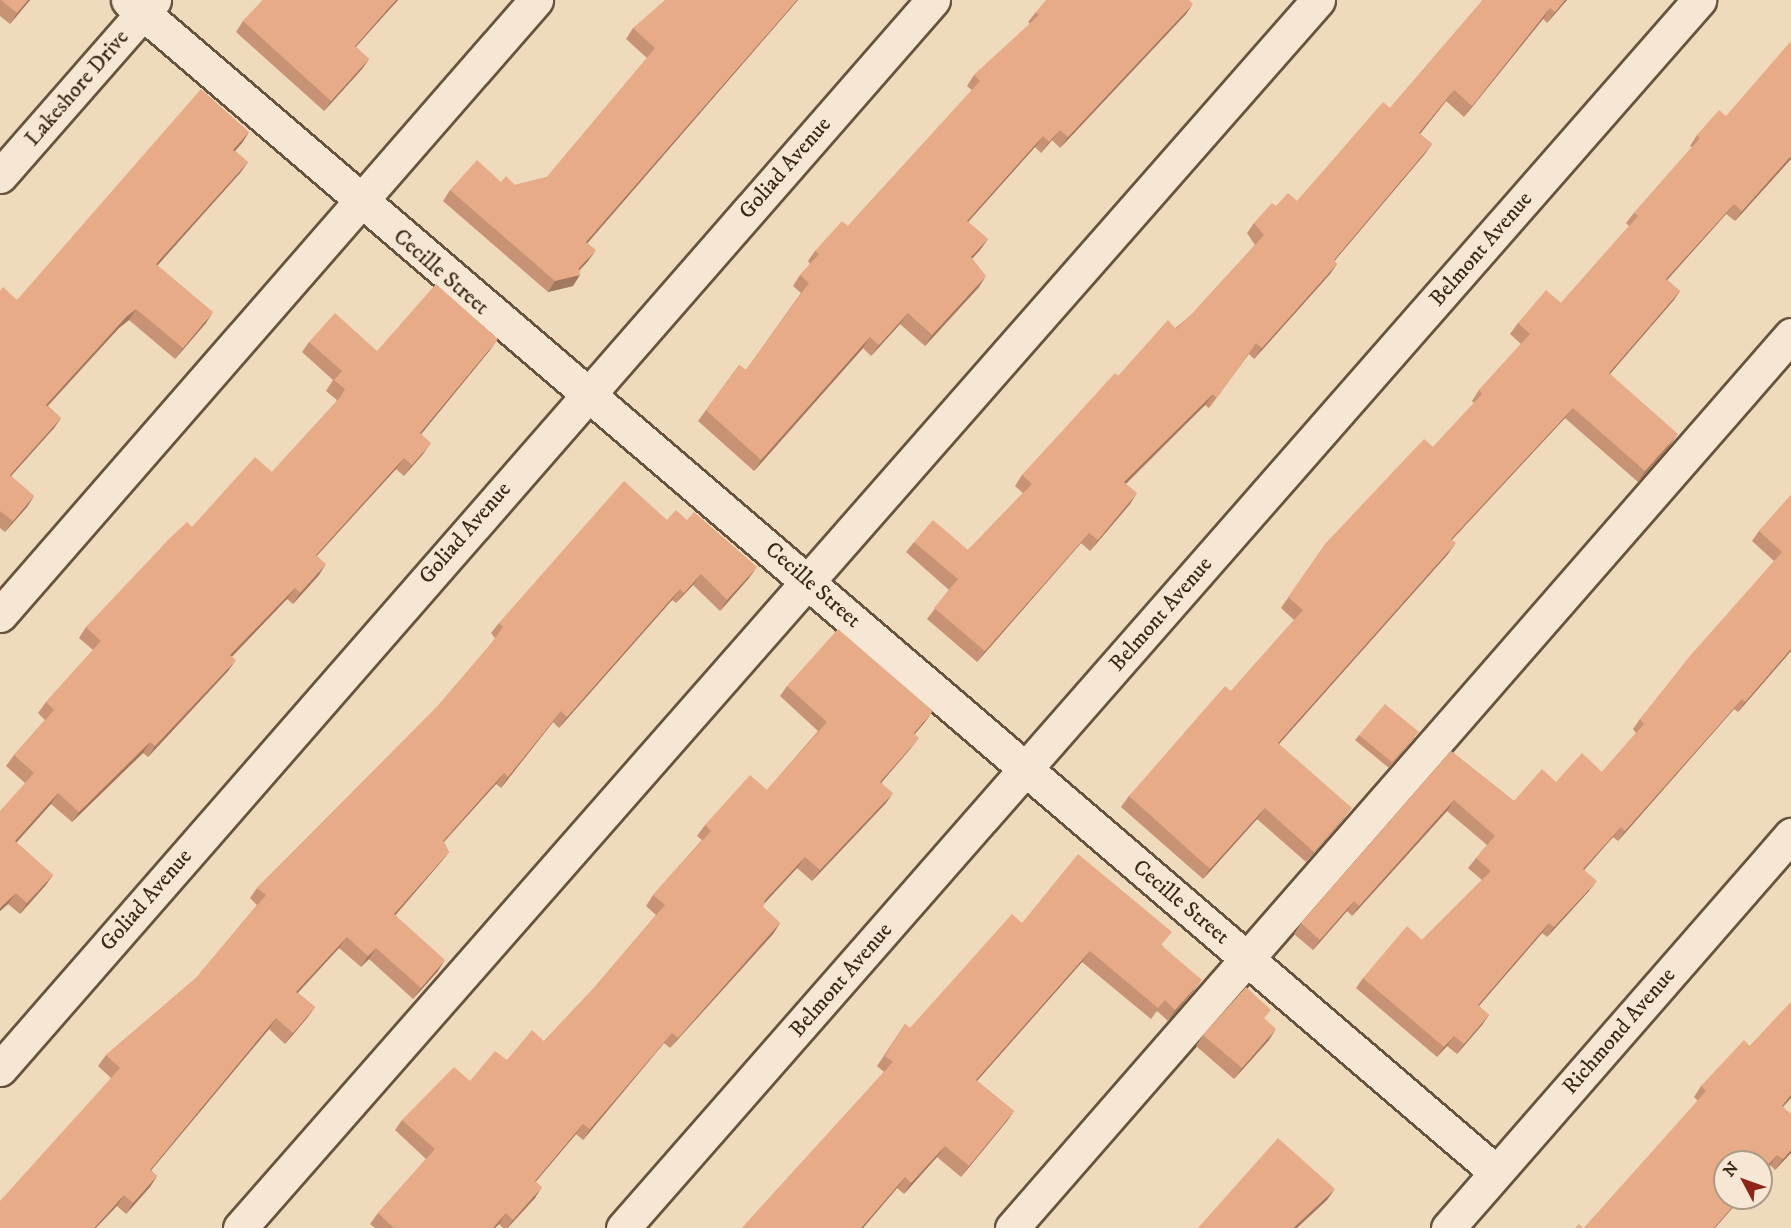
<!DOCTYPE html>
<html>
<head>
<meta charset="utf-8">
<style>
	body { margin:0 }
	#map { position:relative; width:1791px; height:1228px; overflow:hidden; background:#f0dabc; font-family:"IM FELL DW Pica",serif }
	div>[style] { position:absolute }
	.roads { filter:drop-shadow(2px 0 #68543e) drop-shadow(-2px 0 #68543e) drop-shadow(0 2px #68543e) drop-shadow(0 -2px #68543e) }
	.minor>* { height:33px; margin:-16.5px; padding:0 16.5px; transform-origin:16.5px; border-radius:16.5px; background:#f5e7d3 }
	.wall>* { inset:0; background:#c89374 }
	.shaded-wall>* { inset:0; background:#a2785e }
	.building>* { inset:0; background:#e8ab87 }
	span { translate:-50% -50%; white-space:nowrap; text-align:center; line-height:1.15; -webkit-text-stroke:5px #f5e7d3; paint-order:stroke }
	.street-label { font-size:22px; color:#3a2814 }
	.north { position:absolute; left:1713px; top:1150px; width:60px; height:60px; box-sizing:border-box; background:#f5e7d3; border:2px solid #aa9b87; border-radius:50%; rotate:311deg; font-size:16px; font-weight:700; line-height:24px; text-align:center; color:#3a2814 }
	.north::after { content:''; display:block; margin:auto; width:21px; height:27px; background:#8f2418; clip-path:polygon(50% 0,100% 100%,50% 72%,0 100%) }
</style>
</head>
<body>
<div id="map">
	<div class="roads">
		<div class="minor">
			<div style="left:128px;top:0;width:1801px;rotate:40.59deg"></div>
			<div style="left:0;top:176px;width:234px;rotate:-48.8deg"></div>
			<div style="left:0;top:615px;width:816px;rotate:-48.93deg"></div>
			<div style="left:0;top:1069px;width:1419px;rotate:-48.89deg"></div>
			<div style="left:240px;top:1228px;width:1634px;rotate:-48.72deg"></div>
			<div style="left:623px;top:1228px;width:1633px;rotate:-48.77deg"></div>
			<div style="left:1012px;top:1228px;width:1185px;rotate:-48.9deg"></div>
			<div style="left:1448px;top:1228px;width:522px;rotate:-48.89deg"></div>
		</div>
	</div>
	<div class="wall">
		<div style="clip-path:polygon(0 0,30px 0,10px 24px,0 16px)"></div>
		<div style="clip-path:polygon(263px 0,398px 0,356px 47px,369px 59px,362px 69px,324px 111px,236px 32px,243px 21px)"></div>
		<div style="clip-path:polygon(798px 0,587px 243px,588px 261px,580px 270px,573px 286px,548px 292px,443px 201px,450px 190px,501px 182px,515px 185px,547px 177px,647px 58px,626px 39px,633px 28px)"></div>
		<div style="clip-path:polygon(1482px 0,1567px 0,1547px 23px,1543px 19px,1464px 117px,1446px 101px,1420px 134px,1432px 144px,1424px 155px,1334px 261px,1337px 264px,1330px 274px,1254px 359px,1249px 354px,1209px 408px,1205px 405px,1126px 484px,1130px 504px,1090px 551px,1081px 543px,977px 662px,927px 619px,949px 590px,906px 552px,914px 542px,968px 550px,1023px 493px,1015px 486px,1022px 475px,1118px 376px,1191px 315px,1255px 245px,1247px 233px,1254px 223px,1276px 206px,1297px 201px,1390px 108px,1482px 1px)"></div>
		<div style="clip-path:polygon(1036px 12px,1186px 14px,1060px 148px,1052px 140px,1041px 153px,1035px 147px,968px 222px,988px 239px,980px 250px,972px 259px,979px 287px,925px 346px,900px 324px,871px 356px,863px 348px,754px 471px,698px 421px,739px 365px,746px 370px,801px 293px,793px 286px,800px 275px,810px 264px,808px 261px,815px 251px,848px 226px,972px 90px,967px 86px,974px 75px,1030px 24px,1028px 22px)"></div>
		<div style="clip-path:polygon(1726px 116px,1791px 159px,1735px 221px,1726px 214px,1667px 280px,1680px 291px,1673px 301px,1610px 374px,1670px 445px,1638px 482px,1565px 418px,1452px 540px,1448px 554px,1279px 744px,1344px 818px,1306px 862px,1257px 819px,1203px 879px,1121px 807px,1129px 796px,1231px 691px,1294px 620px,1281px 608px,1326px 543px,1433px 447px,1474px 403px,1472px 401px,1479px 390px,1521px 344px,1510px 334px,1518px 323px,1561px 303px,1629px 226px,1626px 223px,1634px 213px,1692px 147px,1690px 146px,1697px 135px)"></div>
		<div style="clip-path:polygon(249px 132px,242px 143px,235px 151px,248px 162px,240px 173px,157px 265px,206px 323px,175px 359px,129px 320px,119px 328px,48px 406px,61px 418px,54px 428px,11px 476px,34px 496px,27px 507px,5px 532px,0 528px,0 291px,17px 300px)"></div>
		<div style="clip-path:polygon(309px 342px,377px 351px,490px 350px,421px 434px,423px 454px,404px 476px,396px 469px,317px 556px,319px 575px,293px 604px,287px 599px,232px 656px,228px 671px,148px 757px,143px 753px,72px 822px,51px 804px,16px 842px,53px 875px,45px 886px,20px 914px,8px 904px,0 911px,25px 783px,6px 766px,14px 755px,45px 720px,38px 713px,46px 702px,93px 650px,79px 638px,86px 627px,192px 527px,272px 472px,336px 402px,337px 400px,326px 391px,333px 380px,302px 352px)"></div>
		<div style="clip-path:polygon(1791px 495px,1791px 651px,1738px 712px,1734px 709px,1618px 841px,1613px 837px,1584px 870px,1589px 891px,1547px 937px,1542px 933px,1479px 1006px,1489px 1015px,1482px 1025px,1457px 1054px,1447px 1046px,1437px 1057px,1356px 988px,1363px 978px,1422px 940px,1482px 880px,1468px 868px,1476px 858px,1487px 845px,1447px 811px,1352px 916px,1347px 911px,1313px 950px,1294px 934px,1301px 923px,1451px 751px,1514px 801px,1556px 782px,1602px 772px,1636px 733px,1633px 729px,1640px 719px,1774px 561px,1752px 541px,1759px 531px)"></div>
		<div style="clip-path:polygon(667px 520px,749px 578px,720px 611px,693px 585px,676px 603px,672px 600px,559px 728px,553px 722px,501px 788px,496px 784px,444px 842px,449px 852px,441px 862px,395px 915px,438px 971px,413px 999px,369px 959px,361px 967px,339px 948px,298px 993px,315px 1007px,307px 1018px,285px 1044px,269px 1029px,151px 1170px,157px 1176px,150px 1187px,126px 1214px,117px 1206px,111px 1078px,98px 1066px,106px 1055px,196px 978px,257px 905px,250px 898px,257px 888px,436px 708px,490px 645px,495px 638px,491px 633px,499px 623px)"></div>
		<div style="clip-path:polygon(787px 686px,925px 722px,915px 734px,911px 748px,882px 782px,886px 803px,812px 881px,797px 868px,764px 904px,763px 907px,780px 923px,773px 934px,670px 1048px,664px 1043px,583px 1140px,576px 1134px,536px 1181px,535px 1198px,508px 1228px,503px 1228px,499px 1224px,495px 1228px,375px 1228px,370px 1224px,378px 1213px,426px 1159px,395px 1130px,402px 1120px,507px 1060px,544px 1041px,593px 989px,656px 915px,646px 906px,653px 895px,702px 840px,697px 836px,705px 825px,767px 790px,818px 731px,780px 696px)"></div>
		<div style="clip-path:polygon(1359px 735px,1415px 737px,1389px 768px,1355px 740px)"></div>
		<div style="clip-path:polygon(1022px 923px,1162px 945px,1194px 990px,1168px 1021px,1157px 1011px,1151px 1019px,1082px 962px,977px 1081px,1014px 1111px,1007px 1121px,961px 1177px,937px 1157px,904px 1194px,897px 1188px,863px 1228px,742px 1228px,884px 1072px,877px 1066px,905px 1024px,910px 1028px)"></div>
		<div style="clip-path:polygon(1791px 1002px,1791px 1098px,1783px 1107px,1791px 1153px,1775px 1170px,1770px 1165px,1761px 1176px,1761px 1162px,1741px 1198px,1715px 1228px,1584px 1228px,1698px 1101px,1694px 1097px,1701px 1086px,1750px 1046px)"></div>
		<div style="clip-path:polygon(1265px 1019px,1269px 1040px,1234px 1079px,1196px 1046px,1203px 1035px)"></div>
	</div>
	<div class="shaded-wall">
		<div style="clip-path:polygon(28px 0,30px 0,10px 24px,17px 13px)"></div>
		<div style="clip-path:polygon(396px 0,398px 0,347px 56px,355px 46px)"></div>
		<div style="clip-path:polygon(797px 0,798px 0,579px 253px,586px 242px)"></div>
		<div style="clip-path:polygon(1565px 0,1567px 0,1547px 23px,1555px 12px)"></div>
		<div style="clip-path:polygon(1193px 4px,1186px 14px,1060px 148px,1068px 137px)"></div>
		<div style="clip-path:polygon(1550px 8px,1543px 19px,1464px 117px,1472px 106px)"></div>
		<div style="clip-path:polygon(369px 59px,362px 69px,324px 111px,331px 101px)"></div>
		<div style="clip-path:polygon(1454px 90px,1446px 101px,1412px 144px,1419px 133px)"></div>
		<div style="clip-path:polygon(1060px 130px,1052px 140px,1041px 153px,1049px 142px)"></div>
		<div style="clip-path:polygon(249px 132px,242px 143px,226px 161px,233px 150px)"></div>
		<div style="clip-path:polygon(1043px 136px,1035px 147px,960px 231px,967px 221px)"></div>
		<div style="clip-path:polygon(1432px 144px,1424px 155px,1326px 271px,1334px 260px)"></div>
		<div style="clip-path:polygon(1791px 156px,1791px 159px,1735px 221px,1742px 211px)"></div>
		<div style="clip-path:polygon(248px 162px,240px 173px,149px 275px,156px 264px)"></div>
		<div style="clip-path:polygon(1734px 204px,1726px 214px,1659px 289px,1666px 279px)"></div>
		<div style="clip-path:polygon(988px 239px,980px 250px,963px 268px,971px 257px)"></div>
		<div style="clip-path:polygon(596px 250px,588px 261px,574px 276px,580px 275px,573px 286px,548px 292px,555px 281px,579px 268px)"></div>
		<div style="clip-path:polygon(1337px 264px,1330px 274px,1254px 359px,1262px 348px)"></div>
		<div style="clip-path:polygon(986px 276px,979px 287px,925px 346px,932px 335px)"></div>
		<div style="clip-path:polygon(1680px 291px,1673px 301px,1601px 384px,1609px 373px)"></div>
		<div style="clip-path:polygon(136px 309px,129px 320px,119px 328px,39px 415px,46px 405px,126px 317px)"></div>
		<div style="clip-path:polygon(213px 312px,206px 323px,175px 359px,183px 348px)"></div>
		<div style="clip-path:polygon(908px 313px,900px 324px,871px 356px,879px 345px)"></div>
		<div style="clip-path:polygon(870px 337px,863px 348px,754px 471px,761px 460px)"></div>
		<div style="clip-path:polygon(498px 339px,490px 350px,413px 444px,420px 433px)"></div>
		<div style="clip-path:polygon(1213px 394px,1205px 405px,1116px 493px,1124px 482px)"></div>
		<div style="clip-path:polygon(1573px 408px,1565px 418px,1443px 549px,1451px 539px)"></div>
		<div style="clip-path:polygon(61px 418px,54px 428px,2px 486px,10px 475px)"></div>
		<div style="clip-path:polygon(1678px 434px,1670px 445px,1638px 482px,1645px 471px)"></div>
		<div style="clip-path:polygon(431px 443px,423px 454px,404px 476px,412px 465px)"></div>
		<div style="clip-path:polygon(404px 458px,396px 469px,308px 565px,316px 555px)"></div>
		<div style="clip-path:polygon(1137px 493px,1130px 504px,1090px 551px,1098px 540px)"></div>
		<div style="clip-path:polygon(34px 496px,27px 507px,5px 532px,13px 521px)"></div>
		<div style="clip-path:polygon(1089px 533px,1081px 543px,977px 662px,985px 651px)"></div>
		<div style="clip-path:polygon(1456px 543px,1448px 554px,1270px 754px,1278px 743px)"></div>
		<div style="clip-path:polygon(326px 564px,319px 575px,293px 604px,300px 593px)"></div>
		<div style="clip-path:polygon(757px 567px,749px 578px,720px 611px,727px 600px)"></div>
		<div style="clip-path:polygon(701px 574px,693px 585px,676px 603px,684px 593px)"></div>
		<div style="clip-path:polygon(295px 588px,287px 599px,223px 666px,230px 655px)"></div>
		<div style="clip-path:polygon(680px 589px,672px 600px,559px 728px,567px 717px)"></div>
		<div style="clip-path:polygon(1791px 649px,1791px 651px,1738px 712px,1745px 702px)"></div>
		<div style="clip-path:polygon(236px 660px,228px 671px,148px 757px,155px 746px)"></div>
		<div style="clip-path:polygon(1742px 699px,1734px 709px,1618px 841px,1625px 831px)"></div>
		<div style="clip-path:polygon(561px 711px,553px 722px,501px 788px,508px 777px)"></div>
		<div style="clip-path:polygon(933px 711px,925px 722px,906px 744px,914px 733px)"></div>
		<div style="clip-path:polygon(919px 738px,911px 748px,873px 792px,880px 782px)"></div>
		<div style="clip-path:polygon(150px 742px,143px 753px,72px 822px,79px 812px)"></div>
		<div style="clip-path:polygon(504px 773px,496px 784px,435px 851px,443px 841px)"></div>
		<div style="clip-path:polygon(58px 793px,51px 804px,8px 852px,15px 841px)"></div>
		<div style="clip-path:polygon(893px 793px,886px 803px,812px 881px,820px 870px)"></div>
		<div style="clip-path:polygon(1454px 800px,1447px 811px,1352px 916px,1359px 906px)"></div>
		<div style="clip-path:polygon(1265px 808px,1257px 819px,1203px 879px,1210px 869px)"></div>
		<div style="clip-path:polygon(1352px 808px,1344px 818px,1306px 862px,1314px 852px)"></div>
		<div style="clip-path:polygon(1621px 827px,1613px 837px,1576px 879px,1583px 869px)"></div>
		<div style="clip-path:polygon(449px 852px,441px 862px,387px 925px,394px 914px)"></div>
		<div style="clip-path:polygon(805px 857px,797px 868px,758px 910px,765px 900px)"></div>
		<div style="clip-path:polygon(53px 875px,45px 886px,20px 914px,27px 903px)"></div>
		<div style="clip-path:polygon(1597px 881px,1589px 891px,1547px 937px,1554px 927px)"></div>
		<div style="clip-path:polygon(16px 893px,8px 904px,0 911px,0 908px)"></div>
		<div style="clip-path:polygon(1354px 901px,1347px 911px,1313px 950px,1320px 940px)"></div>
		<div style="clip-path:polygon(780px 923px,773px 934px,670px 1048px,678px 1038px)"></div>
		<div style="clip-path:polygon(1549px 923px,1542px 933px,1471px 1015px,1478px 1005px)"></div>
		<div style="clip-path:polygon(347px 937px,339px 948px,289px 1002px,296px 992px)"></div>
		<div style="clip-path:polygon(376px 948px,369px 959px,361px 967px,368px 956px)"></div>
		<div style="clip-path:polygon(1090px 951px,1082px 962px,968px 1091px,976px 1080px)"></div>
		<div style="clip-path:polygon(445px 960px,438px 971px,413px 999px,421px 988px)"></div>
		<div style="clip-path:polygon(1202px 980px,1194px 990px,1168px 1021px,1175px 1010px)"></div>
		<div style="clip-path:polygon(315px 1007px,307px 1018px,285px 1044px,293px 1033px)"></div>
		<div style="clip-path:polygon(1489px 1015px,1482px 1025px,1457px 1054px,1464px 1044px)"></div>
		<div style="clip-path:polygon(276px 1018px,269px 1029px,143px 1180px,150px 1170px)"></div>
		<div style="clip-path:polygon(1276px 1029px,1269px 1040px,1234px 1079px,1242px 1068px)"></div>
		<div style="clip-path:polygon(672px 1033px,664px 1043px,583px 1140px,590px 1129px)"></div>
		<div style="clip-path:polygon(1454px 1036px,1447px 1046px,1437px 1057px,1444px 1047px)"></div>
		<div style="clip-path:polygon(1791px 1095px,1791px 1098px,1774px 1116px,1782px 1106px)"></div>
		<div style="clip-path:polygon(1014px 1111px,1007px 1121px,961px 1177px,969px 1166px)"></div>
		<div style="clip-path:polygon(583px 1124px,576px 1134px,528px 1191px,535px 1181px)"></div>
		<div style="clip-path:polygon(945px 1146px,937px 1157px,904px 1194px,911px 1183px)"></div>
		<div style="clip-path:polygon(1791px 1150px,1791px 1153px,1775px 1170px,1783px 1159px)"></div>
		<div style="clip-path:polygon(1777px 1155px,1770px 1165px,1761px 1176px,1761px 1173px)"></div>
		<div style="clip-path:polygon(157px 1176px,150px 1187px,126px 1214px,133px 1203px)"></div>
		<div style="clip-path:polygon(905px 1177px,897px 1188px,863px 1228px,861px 1228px)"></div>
		<div style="clip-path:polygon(542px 1187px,535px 1198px,507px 1228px,513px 1220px)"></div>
		<div style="clip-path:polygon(1335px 1189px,1327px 1200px,1297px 1228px,1293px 1228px)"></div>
		<div style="clip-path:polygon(124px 1195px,117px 1206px,96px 1228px,94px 1228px)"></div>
		<div style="clip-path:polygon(1740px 1198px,1741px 1198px,1715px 1228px,1714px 1228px)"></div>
		<div style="clip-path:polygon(506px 1213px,499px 1224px,495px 1228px,493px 1228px)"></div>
	</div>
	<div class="building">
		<div style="clip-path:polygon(1px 0,28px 0,17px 13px)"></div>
		<div style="clip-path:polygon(263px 0,396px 0,355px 46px,369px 59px,331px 101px,243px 21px)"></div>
		<div style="clip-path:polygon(665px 0,797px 0,586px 242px,596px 250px,579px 268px,580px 275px,555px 281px,450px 190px,477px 160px,501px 182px,506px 176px,515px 185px,547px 177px,655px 48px,633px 28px)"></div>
		<div style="clip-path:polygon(1046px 0,1189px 0,1193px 4px,1068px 137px,1060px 130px,1049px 142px,1043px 136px,967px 221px,988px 239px,971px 257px,986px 276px,932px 335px,908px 313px,879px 345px,870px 337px,761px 460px,706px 410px,739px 365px,746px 370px,809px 283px,800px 275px,819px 254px,815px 251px,842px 221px,848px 226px,980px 81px,974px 75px,1039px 15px,1036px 12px)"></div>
		<div style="clip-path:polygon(1483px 0,1565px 0,1555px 12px,1550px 8px,1472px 106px,1454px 90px,1419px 133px,1432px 144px,1334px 260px,1337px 264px,1262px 348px,1256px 343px,1217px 398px,1213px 394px,1124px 482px,1137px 493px,1098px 540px,1089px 533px,985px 651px,934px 608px,958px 579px,914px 542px,933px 520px,968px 550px,1032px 484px,1022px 475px,1115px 373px,1118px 376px,1168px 320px,1176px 329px,1191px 315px,1264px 235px,1254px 223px,1272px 203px,1276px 206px,1288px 193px,1297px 201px,1383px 102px,1390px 108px)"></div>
		<div style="clip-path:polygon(1791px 41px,1791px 156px,1742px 211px,1734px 204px,1666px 279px,1680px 291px,1609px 373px,1678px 434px,1645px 471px,1573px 408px,1451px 539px,1456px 543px,1278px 743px,1352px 808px,1314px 852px,1265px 808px,1210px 869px,1129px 796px,1225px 686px,1231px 691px,1303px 610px,1288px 597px,1326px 543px,1424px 439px,1433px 447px,1482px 394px,1479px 390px,1530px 334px,1518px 323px,1546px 290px,1561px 303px,1638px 216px,1634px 213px,1700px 138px,1697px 135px,1719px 110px,1726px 116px)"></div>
		<div style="clip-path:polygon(201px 89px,249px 132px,233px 150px,248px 162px,156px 264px,213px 312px,183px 348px,136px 309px,126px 317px,46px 405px,61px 418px,10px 475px,34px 496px,13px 521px,0 511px,0 291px,3px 287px,17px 300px)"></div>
		<div style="clip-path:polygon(436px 284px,498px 339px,420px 433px,431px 443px,412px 465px,404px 458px,316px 555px,326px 564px,300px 593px,295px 588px,230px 655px,236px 660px,155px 746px,150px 742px,79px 812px,58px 793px,15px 841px,53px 875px,27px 903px,16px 893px,0 908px,0 811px,34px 773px,14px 755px,54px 710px,46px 702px,101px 641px,86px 627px,169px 539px,187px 522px,192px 527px,255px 457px,272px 472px,339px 399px,345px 389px,334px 380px,342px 371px,309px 342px,335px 313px,377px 351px)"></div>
		<div style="clip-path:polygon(624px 481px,667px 520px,676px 510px,687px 520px,694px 512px,757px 567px,727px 600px,701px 574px,684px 593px,680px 589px,567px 717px,561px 711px,508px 777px,504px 773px,443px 841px,449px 852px,394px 914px,445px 960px,421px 988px,376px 948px,368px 956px,347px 937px,296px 992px,315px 1007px,293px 1033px,276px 1018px,150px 1170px,157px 1176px,133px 1203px,124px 1195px,94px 1228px,0 1228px,0 1201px,120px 1068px,106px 1055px,196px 978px,266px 895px,257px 888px,436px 708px,490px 645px,503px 627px,499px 623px)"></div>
		<div style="clip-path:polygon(1791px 495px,1791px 649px,1745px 702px,1742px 699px,1625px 831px,1621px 827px,1583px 869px,1597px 881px,1554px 927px,1549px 923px,1478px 1005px,1489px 1015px,1464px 1044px,1454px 1036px,1444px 1047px,1363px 978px,1407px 926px,1422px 940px,1491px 871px,1476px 858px,1495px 836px,1454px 800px,1359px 906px,1354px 901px,1320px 940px,1301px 923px,1451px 751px,1514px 801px,1542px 769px,1556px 782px,1582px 753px,1602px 772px,1644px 724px,1640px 719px,1689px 657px,1782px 552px,1759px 531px)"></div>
		<div style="clip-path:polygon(838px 629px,933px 711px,914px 733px,919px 738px,880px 782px,893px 793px,820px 870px,805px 857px,765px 900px,763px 907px,780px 923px,678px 1038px,672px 1033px,590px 1129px,583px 1124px,535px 1181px,542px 1187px,513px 1220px,506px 1213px,493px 1228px,394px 1228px,378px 1213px,435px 1149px,402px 1120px,454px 1067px,470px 1081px,495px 1051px,507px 1060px,532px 1030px,544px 1041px,593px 989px,665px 905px,653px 895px,711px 831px,705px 825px,750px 775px,767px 790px,827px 722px,787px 686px)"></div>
		<div style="clip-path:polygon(1385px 704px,1419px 732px,1392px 762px,1359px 735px)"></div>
		<div style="clip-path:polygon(1078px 854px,1172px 932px,1161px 945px,1202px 980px,1175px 1010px,1165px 1000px,1158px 1008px,1090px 951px,976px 1080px,1014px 1111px,969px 1166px,945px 1146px,911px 1183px,905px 1177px,861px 1228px,742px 1228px,893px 1062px,885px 1056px,905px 1024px,910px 1028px,1012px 914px,1022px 923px)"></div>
		<div style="clip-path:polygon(1246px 987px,1271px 1010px,1264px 1018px,1276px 1029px,1242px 1068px,1203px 1035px)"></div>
		<div style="clip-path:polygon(1791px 1002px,1791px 1095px,1782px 1106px,1791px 1114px,1791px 1150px,1783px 1159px,1777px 1155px,1761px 1173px,1761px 1162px,1725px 1162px,1725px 1198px,1740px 1198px,1714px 1228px,1584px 1228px,1706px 1091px,1701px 1086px,1744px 1040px,1750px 1046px)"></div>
		<div style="clip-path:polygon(1278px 1138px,1335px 1189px,1293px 1228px,1198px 1228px)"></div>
		<div style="clip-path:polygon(1579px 1224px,1583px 1228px,1575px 1228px)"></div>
	</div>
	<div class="street-label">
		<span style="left:77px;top:88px;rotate:-49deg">Lakeshore Drive</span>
		<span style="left:785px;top:168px;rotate:-49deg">Goliad Avenue</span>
		<span style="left:1481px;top:249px;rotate:-49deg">Belmont Avenue</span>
		<span style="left:441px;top:272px;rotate:41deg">Cecille Street</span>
		<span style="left:465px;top:533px;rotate:-49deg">Goliad Avenue</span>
		<span style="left:813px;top:585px;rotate:41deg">Cecille Street</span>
		<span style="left:1161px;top:614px;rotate:-49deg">Belmont Avenue</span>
		<span style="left:146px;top:900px;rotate:-49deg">Goliad Avenue</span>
		<span style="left:1181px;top:902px;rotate:40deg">Cecille Street</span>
		<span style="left:841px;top:980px;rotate:-49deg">Belmont Avenue</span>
		<span style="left:1619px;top:1031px;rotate:-49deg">Richmond Avenue</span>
	</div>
	<div class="north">N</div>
</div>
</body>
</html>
